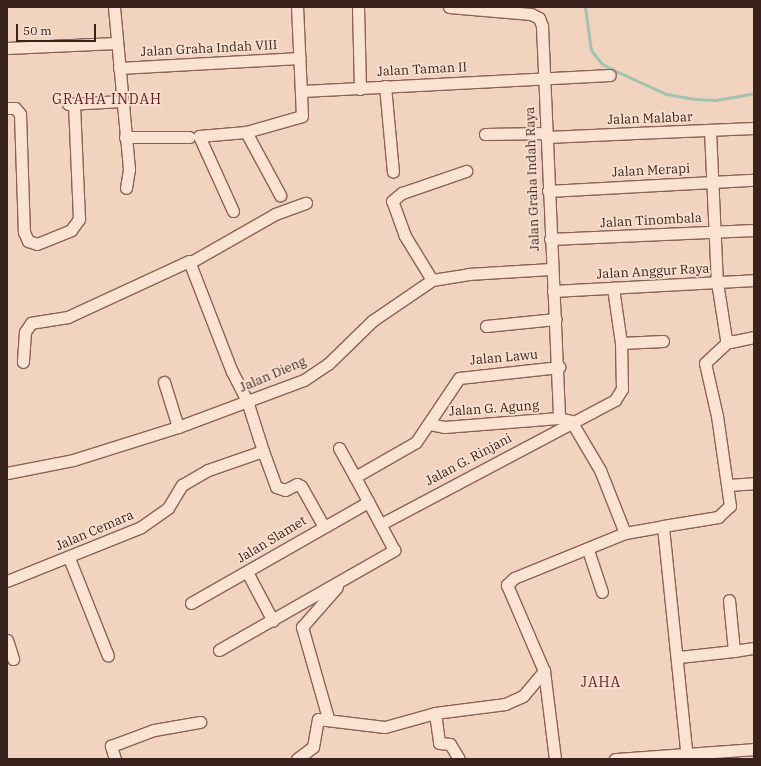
<!DOCTYPE html>
<html>
<head>
<meta charset="utf-8">
<style>
	body { margin:0 }
	#map { position:relative; width:761px; height:766px; overflow:hidden; background:#f1d3bf; font-family:"IBM Plex Serif",serif }
	div>[style] { position:absolute }
	.stream>* { height:3px; margin:-1.5px; padding:0 1.5px; transform-origin:1.5px; border-radius:1.5px; background:#a3c2af }
	.roads { filter:drop-shadow(1px 0 #8b6256) drop-shadow(-1px 0 #8b6256) drop-shadow(0 1px #8b6256) drop-shadow(0 -1px #8b6256) }
	.street>* { height:11px; margin:-5.5px; padding:0 5.5px; transform-origin:5.5px; border-radius:5.5px; background:#fbe3d3 }
	span { translate:-50% -50%; white-space:nowrap; text-align:center; line-height:1.15; -webkit-text-stroke:3.5px #f8e0d0; paint-order:stroke }
	.street-label { font-size:13px; color:#39211c }
	.neighbourhood-label { font-size:14px; color:#691820; letter-spacing:1px }
	.frame { position:absolute; inset:0; border:8px solid #39211c; pointer-events:none }
	.scale { position:absolute; left:16px; top:24px; width:80px; height:18px; box-sizing:border-box; border:2px solid #39211c; border-top:0; padding-left:5px; font-size:12px; line-height:14px; white-space:nowrap; color:#39211c; -webkit-text-stroke:3px #f8e0d0; paint-order:stroke }
</style>
</head>
<body>
<div id="map">
	<div class="stream">
		<div style="left:585px;top:7px;width:43px;rotate:82.1deg"></div>
		<div style="left:591px;top:50px;width:18px;rotate:52deg"></div>
		<div style="left:602px;top:64px;width:18px;rotate:27deg"></div>
		<div style="left:618px;top:72px;width:53px;rotate:24.6deg"></div>
		<div style="left:666px;top:94px;width:29px;rotate:10deg"></div>
		<div style="left:695px;top:99px;width:21px;rotate:3deg"></div>
		<div style="left:716px;top:100px;width:39px;rotate:-10deg"></div>
	</div>
	<div class="roads">
		<div class="street">
			<div style="left:114px;top:7px;width:163px;rotate:84.7deg"></div>
			<div style="left:129px;top:169px;width:19px;rotate:99deg"></div>
			<div style="left:358px;top:7px;width:82px;rotate:88.6deg"></div>
			<div style="left:449px;top:7px;width:82px;rotate:4.9deg"></div>
			<div style="left:531px;top:14px;width:9px;rotate:27deg"></div>
			<div style="left:539px;top:18px;width:9px;rotate:69deg"></div>
			<div style="left:542px;top:26px;width:392px;rotate:87.5deg"></div>
			<div style="left:559px;top:418px;width:12px;rotate:14deg"></div>
			<div style="left:7px;top:48px;width:109px;rotate:-2.6deg"></div>
			<div style="left:119px;top:68px;width:181px;rotate:-3.2deg"></div>
			<div style="left:385px;top:86px;width:86px;rotate:84.7deg"></div>
			<div style="left:303px;top:91px;width:307px;rotate:-3deg"></div>
			<div style="left:68px;top:104px;width:54px;rotate:-3.2deg"></div>
			<div style="left:7px;top:108px;width:8px"></div>
			<div style="left:15px;top:108px;width:8px;rotate:50deg"></div>
			<div style="left:20px;top:114px;width:118px;rotate:88.1deg"></div>
			<div style="left:24px;top:232px;width:10px;rotate:66deg"></div>
			<div style="left:28px;top:241px;width:9px;rotate:18deg"></div>
			<div style="left:37px;top:244px;width:37px;rotate:-22deg"></div>
			<div style="left:71px;top:230px;width:14px;rotate:-54deg"></div>
			<div style="left:79px;top:219px;width:115px;rotate:-92.5deg"></div>
			<div style="left:710px;top:130px;width:152px;rotate:87.4deg"></div>
			<div style="left:717px;top:282px;width:58px;rotate:81deg"></div>
			<div style="left:726px;top:339px;width:5px;rotate:37deg"></div>
			<div style="left:730px;top:342px;width:25px;rotate:-12deg"></div>
			<div style="left:246px;top:132px;width:72px;rotate:61.6deg"></div>
			<div style="left:485px;top:134px;width:61px;rotate:-0.9deg"></div>
			<div style="left:125px;top:137px;width:64px"></div>
			<div style="left:546px;top:137px;width:208px;rotate:-2.5deg"></div>
			<div style="left:548px;top:191px;width:206px;rotate:-3.1deg"></div>
			<div style="left:233px;top:211px;width:82px;rotate:-114.4deg"></div>
			<div style="left:199px;top:136px;width:47px;rotate:-4.9deg"></div>
			<div style="left:246px;top:132px;width:58px;rotate:-15.9deg"></div>
			<div style="left:302px;top:116px;width:109px;rotate:-92.6deg"></div>
			<div style="left:550px;top:239px;width:204px;rotate:-2.5deg"></div>
			<div style="left:191px;top:262px;width:97px;rotate:-29.7deg"></div>
			<div style="left:275px;top:214px;width:33px;rotate:-20deg"></div>
			<div style="left:432px;top:280px;width:52px;rotate:-121.5deg"></div>
			<div style="left:405px;top:236px;width:37px;rotate:-110deg"></div>
			<div style="left:392px;top:201px;width:13px;rotate:-39deg"></div>
			<div style="left:402px;top:193px;width:68px;rotate:-19deg"></div>
			<div style="left:553px;top:291px;width:201px;rotate:-3.1deg"></div>
			<div style="left:486px;top:326px;width:70px;rotate:-5.7deg"></div>
			<div style="left:621px;top:343px;width:42px;rotate:-2.7deg"></div>
			<div style="left:164px;top:382px;width:47px;rotate:72.7deg"></div>
			<div style="left:571px;top:421px;width:57px;rotate:59.4deg"></div>
			<div style="left:600px;top:470px;width:68px;rotate:68.4deg"></div>
			<div style="left:430px;top:424px;width:14px;rotate:12deg"></div>
			<div style="left:444px;top:427px;width:115px;rotate:-4.5deg"></div>
			<div style="left:339px;top:448px;width:33px;rotate:61deg"></div>
			<div style="left:263px;top:451px;width:38px;rotate:70deg"></div>
			<div style="left:276px;top:487px;width:9px;rotate:18deg"></div>
			<div style="left:285px;top:490px;width:13px;rotate:-27deg"></div>
			<div style="left:297px;top:484px;width:4px;rotate:27deg"></div>
			<div style="left:301px;top:486px;width:45px;rotate:60.6deg"></div>
			<div style="left:7px;top:473px;width:67px;rotate:-11.1deg"></div>
			<div style="left:73px;top:460px;width:110px;rotate:-17.4deg"></div>
			<div style="left:178px;top:427px;width:134px;rotate:-20.5deg"></div>
			<div style="left:304px;top:380px;width:29px;rotate:-34deg"></div>
			<div style="left:328px;top:364px;width:62px;rotate:-44.3deg"></div>
			<div style="left:372px;top:321px;width:73px;rotate:-34.3deg"></div>
			<div style="left:432px;top:280px;width:36px;rotate:-9deg"></div>
			<div style="left:468px;top:274px;width:83px;rotate:-3.4deg"></div>
			<div style="left:728px;top:485px;width:26px;rotate:-4deg"></div>
			<div style="left:381px;top:524px;width:265px;rotate:-27.9deg"></div>
			<div style="left:615px;top:400px;width:13px;rotate:-58deg"></div>
			<div style="left:622px;top:389px;width:46px;rotate:-91.2deg"></div>
			<div style="left:621px;top:343px;width:56px;rotate:-98.3deg"></div>
			<div style="left:588px;top:550px;width:44px;rotate:71.6deg"></div>
			<div style="left:69px;top:558px;width:105px;rotate:68.3deg"></div>
			<div style="left:247px;top:572px;width:55px;rotate:62deg"></div>
			<div style="left:7px;top:581px;width:144px;rotate:-21.9deg"></div>
			<div style="left:141px;top:527px;width:33px;rotate:-35deg"></div>
			<div style="left:168px;top:508px;width:27px;rotate:-59deg"></div>
			<div style="left:182px;top:485px;width:30px;rotate:-30deg"></div>
			<div style="left:208px;top:470px;width:58px;rotate:-19.1deg"></div>
			<div style="left:263px;top:451px;width:52px;rotate:-107.7deg"></div>
			<div style="left:247px;top:401px;width:33px;rotate:-117deg"></div>
			<div style="left:232px;top:372px;width:119px;rotate:-111.2deg"></div>
			<div style="left:189px;top:261px;width:133px;rotate:155.2deg"></div>
			<div style="left:68px;top:317px;width:37px;rotate:171deg"></div>
			<div style="left:31px;top:323px;width:11px;rotate:124deg"></div>
			<div style="left:25px;top:332px;width:30px;rotate:94deg"></div>
			<div style="left:191px;top:603px;width:204px;rotate:-29.7deg"></div>
			<div style="left:7px;top:640px;width:20px;rotate:72deg"></div>
			<div style="left:219px;top:650px;width:202px;rotate:-29.7deg"></div>
			<div style="left:394px;top:550px;width:83px;rotate:-118.1deg"></div>
			<div style="left:355px;top:477px;width:70px;rotate:-29.8deg"></div>
			<div style="left:416px;top:442px;width:77px;rotate:-56.1deg"></div>
			<div style="left:459px;top:378px;width:101px;rotate:-6.3deg"></div>
			<div style="left:734px;top:651px;width:20px;rotate:-9deg"></div>
			<div style="left:679px;top:657px;width:55px;rotate:-6.2deg"></div>
			<div style="left:734px;top:651px;width:51px;rotate:-95.6deg"></div>
			<div style="left:435px;top:713px;width:30px;rotate:82deg"></div>
			<div style="left:439px;top:743px;width:11px;rotate:5deg"></div>
			<div style="left:450px;top:744px;width:17px;rotate:59deg"></div>
			<div style="left:328px;top:718px;width:95px;rotate:-105.9deg"></div>
			<div style="left:302px;top:627px;width:53px;rotate:-48.8deg"></div>
			<div style="left:115px;top:759px;width:14px;rotate:-107deg"></div>
			<div style="left:111px;top:746px;width:46px;rotate:-20.4deg"></div>
			<div style="left:154px;top:730px;width:47px;rotate:-9.9deg"></div>
			<div style="left:297px;top:759px;width:20px;rotate:-37deg"></div>
			<div style="left:313px;top:747px;width:28px;rotate:-80deg"></div>
			<div style="left:318px;top:719px;width:67px;rotate:6.8deg"></div>
			<div style="left:385px;top:727px;width:52px;rotate:-15.6deg"></div>
			<div style="left:435px;top:713px;width:71px;rotate:-7.3deg"></div>
			<div style="left:505px;top:704px;width:20px;rotate:-24deg"></div>
			<div style="left:523px;top:696px;width:33px;rotate:-50deg"></div>
			<div style="left:555px;top:759px;width:89px;rotate:-97.1deg"></div>
			<div style="left:544px;top:671px;width:94px;rotate:-113.3deg"></div>
			<div style="left:507px;top:585px;width:10px;rotate:-45deg"></div>
			<div style="left:514px;top:578px;width:120px;rotate:-22.1deg"></div>
			<div style="left:625px;top:533px;width:39px;rotate:-10deg"></div>
			<div style="left:615px;top:759px;width:139px;rotate:-4.1deg"></div>
			<div style="left:687px;top:759px;width:234px;rotate:-95.9deg"></div>
			<div style="left:663px;top:526px;width:56px;rotate:-9.3deg"></div>
			<div style="left:718px;top:517px;width:16px;rotate:-43deg"></div>
			<div style="left:730px;top:506px;width:91px;rotate:-98.2deg"></div>
			<div style="left:717px;top:416px;width:54px;rotate:-102.8deg"></div>
			<div style="left:705px;top:363px;width:33px;rotate:-43deg"></div>
		</div>
	</div>
	<div class="street-label">
		<span style="left:209px;top:49px;rotate:-3deg">Jalan Graha Indah VIII</span>
		<span style="left:422px;top:70px;rotate:-3deg">Jalan Taman II</span>
		<span style="left:650px;top:119px;rotate:-2deg">Jalan Malabar</span>
		<span style="left:651px;top:171px;rotate:-3deg">Jalan Merapi</span>
		<span style="left:533px;top:179px;rotate:-92deg">Jalan Graha Indah Raya</span>
		<span style="left:651px;top:221px;rotate:-3deg">Jalan Tinombala</span>
		<span style="left:653px;top:272px;rotate:-3deg">Jalan Anggur Raya</span>
		<span style="left:504px;top:358px;rotate:-5deg">Jalan Lawu</span>
		<span style="left:273px;top:375px;rotate:-23deg">Jalan Dieng</span>
		<span style="left:494px;top:409px;rotate:-4deg">Jalan G. Agung</span>
		<span style="left:469px;top:460px;rotate:-28deg">Jalan G. Rinjani</span>
		<span style="left:95px;top:531px;rotate:-23deg">Jalan Cemara</span>
		<span style="left:272px;top:540px;rotate:-31deg">Jalan Slamet</span>
	</div>
	<div class="neighbourhood-label">
		<span style="left:107px;top:99px">GRAHA INDAH</span>
		<span style="left:601px;top:682px">JAHA</span>
	</div>
	<div class="frame"></div>
	<div class="scale">50 m</div>
</div>
</body>
</html>
